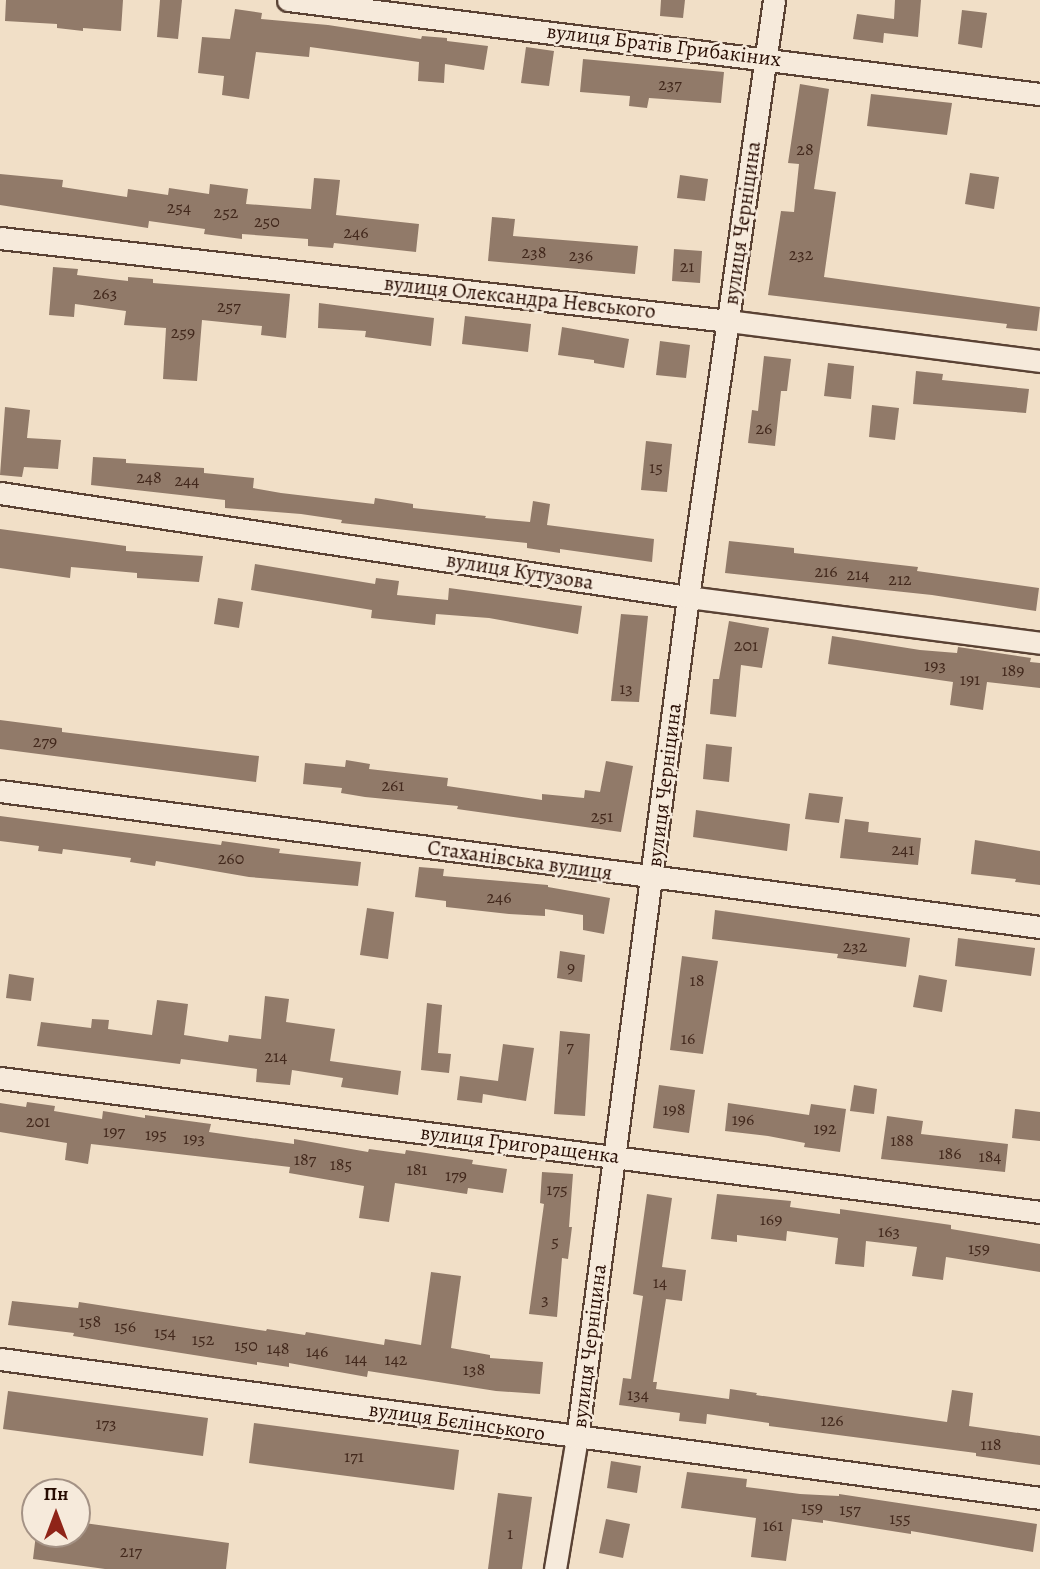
<!DOCTYPE html>
<html>
<head>
<meta charset="utf-8">
<style>
	body { margin:0 }
	#map { position:relative; width:1040px; height:1569px; overflow:hidden; background:#f1dfc7; font-family:Alegreya,serif }
	div>[style] { position:absolute }
	.building>* { inset:0; background:#917a69 }
	.roads { filter:drop-shadow(2px 0 #5a4234) drop-shadow(-2px 0 #5a4234) drop-shadow(0 2px #5a4234) drop-shadow(0 -2px #5a4234) }
	.street>* { height:21px; margin:-10.5px; padding:0 10.5px; transform-origin:10.5px; border-radius:10.5px; background:#f6eadb }
	span { translate:-50% -50%; white-space:nowrap; text-align:center; line-height:1.15; -webkit-text-stroke:5px #f6eadb; paint-order:stroke }
	.number-label { font-size:18px; color:#42281c }
	.number-label span { -webkit-text-stroke-width:0 }
	.street-label { font-size:21px; color:#280d03 }
	.north { position:absolute; left:21px; top:1478px; width:70px; height:70px; box-sizing:border-box; background:#f6eadb; border:2px solid #a49285; border-radius:50%; rotate:0deg; font-size:19px; font-weight:700; line-height:28px; text-align:center; color:#280d03 }
	.north::after { content:''; display:block; margin:auto; width:24px; height:32px; background:#8f2418; clip-path:polygon(50% 0,100% 100%,50% 72%,0 100%) }
</style>
</head>
<body>
<div id="map">
	<div class="building">
		<div style="clip-path:polygon(6px 0,123px 0,121px 31px,83px 28px,83px 31px,57px 28px,57px 24px,5px 21px)"></div>
		<div style="clip-path:polygon(160px 0,182px 0,178px 39px,157px 37px)"></div>
		<div style="clip-path:polygon(661px 0,685px 0,683px 18px,660px 16px)"></div>
		<div style="clip-path:polygon(895px 0,921px 0,918px 37px,884px 33px,883px 43px,853px 39px,857px 14px,894px 19px)"></div>
		<div style="clip-path:polygon(235px 9px,262px 13px,261px 19px,328px 25px,421px 39px,422px 36px,447px 38px,447px 41px,488px 46px,484px 70px,445px 64px,444px 83px,418px 81px,419px 62px,310px 47px,309px 57px,256px 52px,249px 99px,222px 95px,224px 76px,198px 73px,202px 37px,230px 39px)"></div>
		<div style="clip-path:polygon(962px 10px,987px 13px,982px 48px,958px 44px)"></div>
		<div style="clip-path:polygon(526px 47px,554px 51px,549px 86px,521px 83px)"></div>
		<div style="clip-path:polygon(583px 59px,724px 72px,721px 103px,649px 98px,647px 108px,629px 106px,630px 96px,580px 92px)"></div>
		<div style="clip-path:polygon(800px 84px,829px 89px,814px 189px,836px 192px,824px 277px,1040px 307px,1037px 331px,1006px 328px,1007px 324px,768px 295px,781px 211px,794px 212px,799px 164px,788px 163px)"></div>
		<div style="clip-path:polygon(871px 94px,952px 103px,947px 135px,867px 126px)"></div>
		<div style="clip-path:polygon(970px 173px,999px 177px,994px 209px,965px 204px)"></div>
		<div style="clip-path:polygon(0 174px,63px 180px,62px 187px,127px 197px,128px 189px,168px 195px,169px 188px,209px 194px,210px 184px,248px 189px,246px 204px,311px 209px,314px 178px,340px 180px,336px 215px,419px 224px,416px 252px,334px 243px,333px 248px,308px 246px,308px 239px,242px 234px,242px 239px,204px 234px,205px 229px,149px 221px,148px 228px,0 205px)"></div>
		<div style="clip-path:polygon(680px 175px,708px 179px,705px 201px,677px 198px)"></div>
		<div style="clip-path:polygon(492px 217px,515px 219px,513px 236px,638px 246px,635px 274px,488px 261px)"></div>
		<div style="clip-path:polygon(674px 249px,702px 251px,700px 283px,672px 281px)"></div>
		<div style="clip-path:polygon(53px 267px,78px 269px,77px 275px,128px 281px,128px 277px,153px 279px,153px 283px,290px 294px,286px 338px,261px 335px,262px 326px,202px 320px,197px 381px,163px 379px,166px 328px,124px 325px,126px 311px,75px 304px,74px 317px,49px 315px)"></div>
		<div style="clip-path:polygon(319px 303px,434px 318px,431px 346px,365px 337px,366px 331px,318px 328px)"></div>
		<div style="clip-path:polygon(465px 316px,531px 324px,528px 352px,462px 344px)"></div>
		<div style="clip-path:polygon(562px 327px,629px 339px,624px 368px,594px 363px,594px 360px,558px 355px)"></div>
		<div style="clip-path:polygon(660px 341px,690px 345px,686px 378px,656px 375px)"></div>
		<div style="clip-path:polygon(764px 356px,791px 359px,787px 391px,781px 391px,775px 446px,748px 443px,752px 410px,758px 411px)"></div>
		<div style="clip-path:polygon(828px 363px,854px 366px,851px 399px,824px 396px)"></div>
		<div style="clip-path:polygon(916px 371px,943px 374px,942px 380px,1029px 389px,1026px 413px,913px 404px)"></div>
		<div style="clip-path:polygon(872px 405px,899px 408px,895px 440px,869px 437px)"></div>
		<div style="clip-path:polygon(5px 407px,30px 410px,27px 438px,61px 440px,58px 469px,24px 467px,22px 477px,0 475px)"></div>
		<div style="clip-path:polygon(646px 441px,672px 444px,667px 492px,641px 490px)"></div>
		<div style="clip-path:polygon(93px 457px,126px 459px,126px 463px,204px 468px,204px 473px,254px 478px,253px 488px,281px 493px,374px 504px,375px 498px,413px 504px,413px 508px,486px 516px,485px 518px,530px 522px,533px 501px,550px 504px,547px 525px,654px 539px,652px 562px,560px 549px,560px 553px,527px 548px,527px 543px,341px 523px,342px 520px,301px 514px,225px 508px,225px 500px,91px 485px)"></div>
		<div style="clip-path:polygon(0 529px,126px 546px,126px 551px,203px 556px,199px 582px,137px 578px,137px 573px,71px 567px,70px 578px,0 568px)"></div>
		<div style="clip-path:polygon(729px 541px,794px 548px,794px 553px,918px 567px,917px 571px,1039px 588px,1036px 611px,932px 595px,725px 573px)"></div>
		<div style="clip-path:polygon(255px 564px,375px 584px,376px 578px,399px 581px,397px 595px,448px 600px,449px 588px,582px 606px,578px 634px,489px 618px,436px 614px,435px 625px,371px 618px,372px 610px,251px 590px)"></div>
		<div style="clip-path:polygon(218px 598px,243px 602px,239px 628px,214px 624px)"></div>
		<div style="clip-path:polygon(621px 614px,648px 616px,639px 702px,611px 701px)"></div>
		<div style="clip-path:polygon(729px 621px,769px 628px,762px 668px,741px 665px,736px 717px,710px 714px,713px 679px,719px 679px)"></div>
		<div style="clip-path:polygon(832px 636px,920px 650px,957px 653px,958px 647px,1031px 658px,1030px 662px,1040px 663px,1040px 688px,987px 682px,983px 710px,950px 705px,953px 682px,828px 664px)"></div>
		<div style="clip-path:polygon(0 720px,62px 728px,62px 732px,259px 756px,256px 782px,0 749px)"></div>
		<div style="clip-path:polygon(706px 744px,732px 747px,729px 782px,703px 779px)"></div>
		<div style="clip-path:polygon(346px 760px,370px 764px,369px 769px,448px 778px,447px 786px,542px 800px,542px 794px,584px 798px,585px 790px,600px 792px,606px 761px,633px 766px,621px 832px,457px 809px,458px 806px,365px 797px,341px 793px,342px 788px,303px 784px,305px 763px,345px 767px)"></div>
		<div style="clip-path:polygon(809px 793px,843px 797px,839px 823px,805px 819px)"></div>
		<div style="clip-path:polygon(696px 810px,790px 824px,787px 851px,693px 837px)"></div>
		<div style="clip-path:polygon(0 816px,221px 845px,222px 841px,280px 849px,279px 853px,361px 862px,358px 886px,249px 877px,156px 861px,155px 866px,130px 862px,131px 858px,63px 849px,62px 854px,38px 851px,39px 846px,0 841px)"></div>
		<div style="clip-path:polygon(845px 819px,869px 822px,868px 832px,921px 838px,918px 865px,840px 858px)"></div>
		<div style="clip-path:polygon(975px 840px,1040px 851px,1040px 885px,1015px 882px,1016px 879px,971px 874px)"></div>
		<div style="clip-path:polygon(419px 867px,444px 869px,443px 876px,548px 885px,548px 887px,610px 898px,604px 934px,583px 930px,583px 915px,545px 909px,545px 916px,509px 914px,446px 907px,446px 901px,415px 897px)"></div>
		<div style="clip-path:polygon(367px 908px,394px 912px,388px 959px,360px 955px)"></div>
		<div style="clip-path:polygon(715px 910px,910px 938px,906px 967px,837px 958px,838px 954px,712px 939px)"></div>
		<div style="clip-path:polygon(958px 938px,1035px 948px,1031px 976px,955px 966px)"></div>
		<div style="clip-path:polygon(560px 951px,585px 955px,582px 982px,557px 978px)"></div>
		<div style="clip-path:polygon(682px 956px,718px 961px,703px 1054px,670px 1050px)"></div>
		<div style="clip-path:polygon(9px 974px,34px 978px,31px 1001px,6px 998px)"></div>
		<div style="clip-path:polygon(919px 975px,947px 980px,942px 1012px,913px 1007px)"></div>
		<div style="clip-path:polygon(265px 996px,289px 999px,286px 1022px,335px 1029px,330px 1061px,401px 1071px,398px 1095px,341px 1087px,343px 1078px,292px 1070px,290px 1085px,256px 1082px,257px 1069px,181px 1059px,180px 1064px,37px 1046px,41px 1022px,91px 1028px,92px 1019px,109px 1020px,108px 1029px,152px 1035px,157px 1000px,188px 1004px,184px 1035px,228px 1042px,229px 1035px,261px 1039px)"></div>
		<div style="clip-path:polygon(427px 1003px,442px 1005px,438px 1053px,451px 1054px,449px 1073px,421px 1070px)"></div>
		<div style="clip-path:polygon(560px 1031px,590px 1034px,585px 1116px,554px 1114px)"></div>
		<div style="clip-path:polygon(503px 1044px,534px 1048px,526px 1101px,483px 1094px,482px 1103px,457px 1100px,460px 1076px,498px 1081px)"></div>
		<div style="clip-path:polygon(659px 1085px,695px 1090px,689px 1133px,653px 1128px)"></div>
		<div style="clip-path:polygon(854px 1085px,877px 1089px,874px 1114px,850px 1111px)"></div>
		<div style="clip-path:polygon(27px 1102px,55px 1106px,54px 1111px,102px 1119px,103px 1111px,145px 1118px,145px 1115px,211px 1124px,209px 1132px,294px 1144px,294px 1139px,368px 1152px,369px 1149px,405px 1154px,406px 1150px,473px 1160px,472px 1164px,507px 1169px,503px 1193px,468px 1188px,467px 1194px,395px 1183px,389px 1222px,359px 1218px,364px 1186px,289px 1173px,290px 1167px,91px 1144px,88px 1164px,65px 1160px,67px 1143px,0 1132px,0 1103px,26px 1107px)"></div>
		<div style="clip-path:polygon(728px 1103px,809px 1115px,811px 1104px,846px 1109px,840px 1152px,804px 1147px,805px 1143px,768px 1136px,725px 1131px)"></div>
		<div style="clip-path:polygon(1015px 1109px,1040px 1112px,1040px 1141px,1012px 1138px)"></div>
		<div style="clip-path:polygon(887px 1116px,923px 1121px,921px 1134px,1008px 1144px,1005px 1172px,881px 1159px)"></div>
		<div style="clip-path:polygon(542px 1172px,573px 1174px,569px 1227px,572px 1227px,568px 1259px,562px 1258px,557px 1317px,529px 1314px,544px 1204px,540px 1203px)"></div>
		<div style="clip-path:polygon(647px 1194px,672px 1198px,662px 1267px,686px 1270px,682px 1301px,666px 1299px,653px 1382px,657px 1382px,656px 1389px,729px 1399px,730px 1389px,757px 1393px,756px 1395px,947px 1422px,952px 1390px,973px 1393px,969px 1426px,1040px 1436px,1040px 1465px,976px 1456px,976px 1453px,769px 1426px,769px 1423px,707px 1414px,706px 1424px,679px 1421px,680px 1413px,619px 1405px,623px 1378px,631px 1379px,643px 1296px,633px 1294px)"></div>
		<div style="clip-path:polygon(717px 1194px,791px 1201px,790px 1207px,840px 1214px,840px 1209px,951px 1225px,951px 1229px,1040px 1244px,1040px 1272px,946px 1257px,943px 1280px,912px 1276px,917px 1247px,866px 1241px,864px 1267px,835px 1264px,838px 1238px,787px 1231px,786px 1241px,737px 1235px,737px 1242px,711px 1239px)"></div>
		<div style="clip-path:polygon(431px 1272px,461px 1276px,451px 1348px,490px 1355px,490px 1358px,543px 1362px,540px 1394px,496px 1391px,368px 1371px,367px 1377px,289px 1363px,289px 1367px,257px 1362px,257px 1365px,73px 1336px,74px 1333px,8px 1325px,12px 1301px,78px 1308px,79px 1302px,266px 1331px,267px 1329px,305px 1335px,306px 1332px,384px 1345px,385px 1339px,421px 1345px)"></div>
		<div style="clip-path:polygon(8px 1391px,208px 1418px,203px 1456px,3px 1429px)"></div>
		<div style="clip-path:polygon(254px 1423px,459px 1450px,454px 1490px,249px 1463px)"></div>
		<div style="clip-path:polygon(611px 1461px,641px 1466px,637px 1493px,607px 1488px)"></div>
		<div style="clip-path:polygon(687px 1472px,747px 1479px,746px 1487px,800px 1494px,839px 1496px,839px 1494px,1037px 1524px,1033px 1552px,911px 1531px,911px 1534px,823px 1520px,823px 1523px,792px 1519px,786px 1561px,751px 1557px,756px 1518px,681px 1508px)"></div>
		<div style="clip-path:polygon(498px 1493px,532px 1497px,522px 1569px,488px 1569px)"></div>
		<div style="clip-path:polygon(606px 1519px,630px 1524px,623px 1558px,599px 1553px)"></div>
		<div style="clip-path:polygon(77px 1522px,229px 1543px,226px 1569px,105px 1569px,33px 1559px,36px 1534px,77px 1534px)"></div>
	</div>
	<div class="roads">
		<div class="street">
			<div style="left:288px;top:0;width:758px;rotate:7.13deg"></div>
			<div style="left:0;top:238px;width:733px;rotate:6.5deg"></div>
			<div style="left:728px;top:321px;width:315px;rotate:7.3deg"></div>
			<div style="left:0;top:493px;width:696px;rotate:8.6deg"></div>
			<div style="left:688px;top:597px;width:355px;rotate:7.4deg"></div>
			<div style="left:0;top:791px;width:1049px;rotate:7.45deg"></div>
			<div style="left:0;top:1078px;width:1049px;rotate:7.34deg"></div>
			<div style="left:0;top:1359px;width:1049px;rotate:7.61deg"></div>
			<div style="left:555px;top:1569px;width:133px;rotate:-80.5deg"></div>
			<div style="left:577px;top:1438px;width:848px;rotate:-82.48deg"></div>
			<div style="left:688px;top:597px;width:603px;rotate:-81.8deg"></div>
		</div>
	</div>
	<div class="number-label">
		<span style="left:670px;top:84px">237</span>
		<span style="left:805px;top:149px">28</span>
		<span style="left:179px;top:207px">254</span>
		<span style="left:226px;top:212px">252</span>
		<span style="left:267px;top:221px">250</span>
		<span style="left:356px;top:232px">246</span>
		<span style="left:534px;top:252px">238</span>
		<span style="left:801px;top:254px">232</span>
		<span style="left:581px;top:255px">236</span>
		<span style="left:687px;top:266px">21</span>
		<span style="left:105px;top:293px">263</span>
		<span style="left:229px;top:306px">257</span>
		<span style="left:183px;top:332px">259</span>
		<span style="left:764px;top:428px">26</span>
		<span style="left:656px;top:467px">15</span>
		<span style="left:149px;top:477px">248</span>
		<span style="left:187px;top:480px">244</span>
		<span style="left:826px;top:571px">216</span>
		<span style="left:858px;top:574px">214</span>
		<span style="left:900px;top:579px">212</span>
		<span style="left:746px;top:645px">201</span>
		<span style="left:935px;top:665px">193</span>
		<span style="left:1013px;top:670px">189</span>
		<span style="left:970px;top:679px">191</span>
		<span style="left:626px;top:688px">13</span>
		<span style="left:45px;top:741px">279</span>
		<span style="left:393px;top:785px">261</span>
		<span style="left:602px;top:816px">251</span>
		<span style="left:903px;top:849px">241</span>
		<span style="left:231px;top:858px">260</span>
		<span style="left:499px;top:897px">246</span>
		<span style="left:855px;top:946px">232</span>
		<span style="left:571px;top:967px">9</span>
		<span style="left:697px;top:980px">18</span>
		<span style="left:688px;top:1038px">16</span>
		<span style="left:570px;top:1046px">7</span>
		<span style="left:276px;top:1056px">214</span>
		<span style="left:674px;top:1109px">198</span>
		<span style="left:743px;top:1119px">196</span>
		<span style="left:38px;top:1121px">201</span>
		<span style="left:825px;top:1128px">192</span>
		<span style="left:114px;top:1131px">197</span>
		<span style="left:156px;top:1134px">195</span>
		<span style="left:194px;top:1138px">193</span>
		<span style="left:902px;top:1140px">188</span>
		<span style="left:950px;top:1153px">186</span>
		<span style="left:990px;top:1156px">184</span>
		<span style="left:305px;top:1159px">187</span>
		<span style="left:341px;top:1164px">185</span>
		<span style="left:417px;top:1169px">181</span>
		<span style="left:456px;top:1175px">179</span>
		<span style="left:557px;top:1189px">175</span>
		<span style="left:771px;top:1219px">169</span>
		<span style="left:889px;top:1231px">163</span>
		<span style="left:555px;top:1241px">5</span>
		<span style="left:979px;top:1248px">159</span>
		<span style="left:660px;top:1282px">14</span>
		<span style="left:545px;top:1299px">3</span>
		<span style="left:90px;top:1321px">158</span>
		<span style="left:125px;top:1326px">156</span>
		<span style="left:165px;top:1332px">154</span>
		<span style="left:203px;top:1339px">152</span>
		<span style="left:246px;top:1345px">150</span>
		<span style="left:278px;top:1348px">148</span>
		<span style="left:317px;top:1351px">146</span>
		<span style="left:356px;top:1358px">144</span>
		<span style="left:396px;top:1359px">142</span>
		<span style="left:474px;top:1369px">138</span>
		<span style="left:638px;top:1394px">134</span>
		<span style="left:832px;top:1420px">126</span>
		<span style="left:106px;top:1423px">173</span>
		<span style="left:991px;top:1444px">118</span>
		<span style="left:354px;top:1456px">171</span>
		<span style="left:812px;top:1507px">159</span>
		<span style="left:850px;top:1509px">157</span>
		<span style="left:900px;top:1518px">155</span>
		<span style="left:773px;top:1525px">161</span>
		<span style="left:510px;top:1533px">1</span>
		<span style="left:131px;top:1551px">217</span>
	</div>
	<div class="street-label">
		<span style="left:664px;top:45px;rotate:7deg">вулиця Братів Грибакіних</span>
		<span style="left:742px;top:223px;rotate:-82deg">вулиця Черніцина</span>
		<span style="left:520px;top:297px;rotate:6deg">вулиця Олександра Невського</span>
		<span style="left:520px;top:571px;rotate:9deg">вулиця Кутузова</span>
		<span style="left:664px;top:785px;rotate:-83deg">вулиця Черніцина</span>
		<span style="left:520px;top:860px;rotate:8deg">Стаханівська вулиця</span>
		<span style="left:520px;top:1144px;rotate:7deg">вулиця Григоращенка</span>
		<span style="left:589px;top:1346px;rotate:-83deg">вулиця Черніцина</span>
		<span style="left:457px;top:1421px;rotate:8deg">вулиця Бєлінського</span>
	</div>
	<div class="north">Пн</div>
</div>
</body>
</html>
